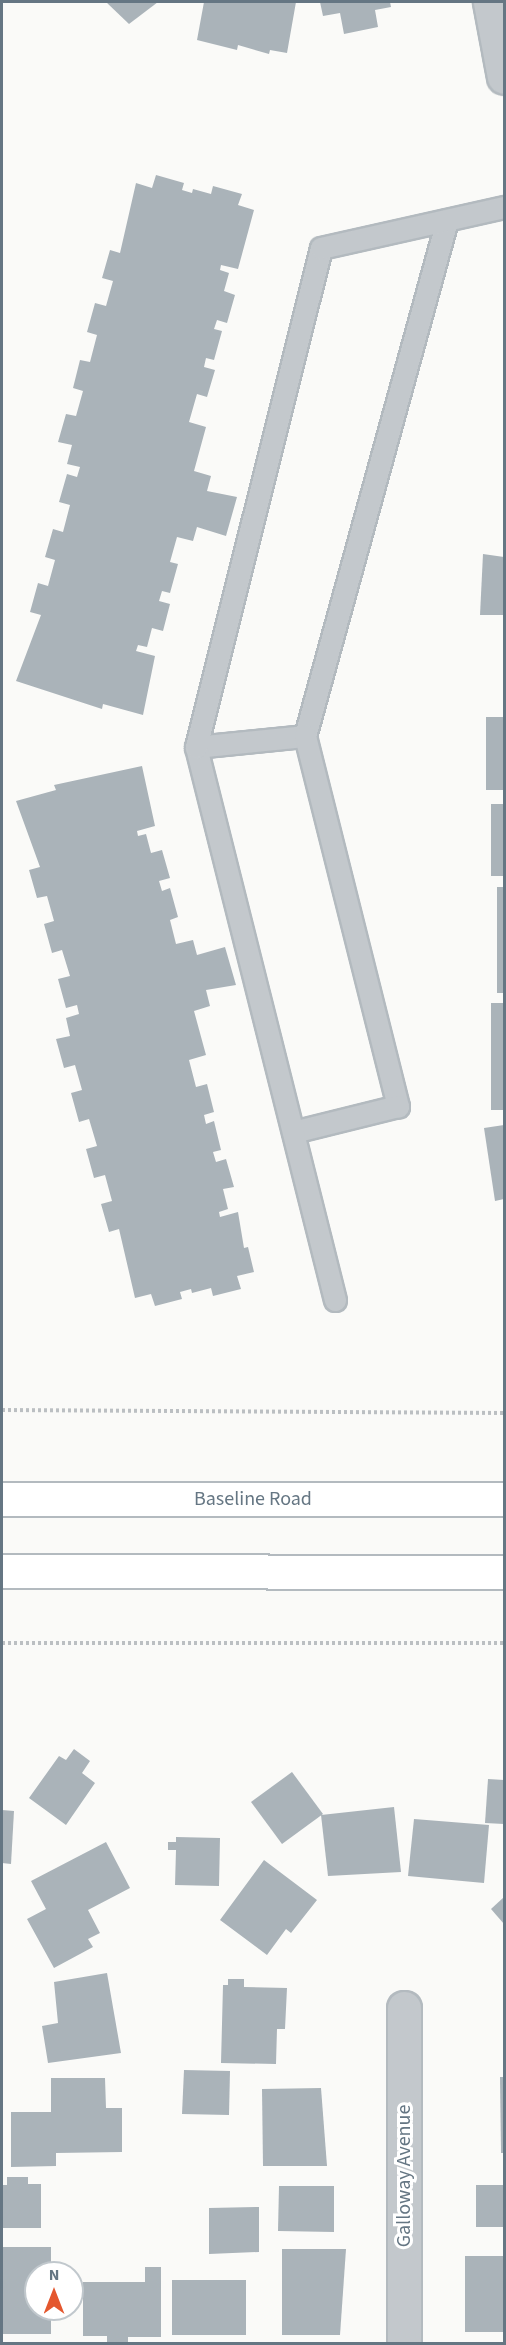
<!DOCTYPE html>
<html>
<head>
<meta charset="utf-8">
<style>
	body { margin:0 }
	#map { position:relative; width:506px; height:2345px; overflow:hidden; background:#fafaf8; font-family:"Source Sans 3",sans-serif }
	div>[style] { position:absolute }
	.building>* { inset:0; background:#aab3b9 }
	.path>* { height:4px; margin-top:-2px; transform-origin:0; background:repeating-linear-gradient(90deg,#bbbfc2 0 3px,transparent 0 6px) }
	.roads { filter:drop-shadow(2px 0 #b3babf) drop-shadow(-2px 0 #b3babf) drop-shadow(0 2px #b3babf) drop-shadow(0 -2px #b3babf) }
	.lane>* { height:21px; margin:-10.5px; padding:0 10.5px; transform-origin:10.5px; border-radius:10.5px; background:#c3c8cc }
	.street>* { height:33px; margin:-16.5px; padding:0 16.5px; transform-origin:16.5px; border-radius:16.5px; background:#c3c8cc }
	.secondary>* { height:33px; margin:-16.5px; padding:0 16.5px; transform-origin:16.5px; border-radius:16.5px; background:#fff }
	span { translate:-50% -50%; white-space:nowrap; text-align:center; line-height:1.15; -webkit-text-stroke:6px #fff; paint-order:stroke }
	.street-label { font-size:20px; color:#657683 }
	.frame { position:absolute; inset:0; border:3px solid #657683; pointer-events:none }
	.north { position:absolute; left:24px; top:2261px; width:60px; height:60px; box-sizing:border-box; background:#fff; border:2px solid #c1c8cd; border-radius:50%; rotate:0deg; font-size:16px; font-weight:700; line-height:24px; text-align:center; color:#657683 }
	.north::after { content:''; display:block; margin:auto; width:21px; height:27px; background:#e4572e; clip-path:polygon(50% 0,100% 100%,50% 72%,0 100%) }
</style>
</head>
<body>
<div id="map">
	<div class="building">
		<div style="clip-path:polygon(106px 2px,158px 2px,129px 24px)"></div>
		<div style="clip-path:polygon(204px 2px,296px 2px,287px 53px,270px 50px,269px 54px,238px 45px,237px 50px,197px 40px)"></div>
		<div style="clip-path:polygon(320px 2px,390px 2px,391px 7px,375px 10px,378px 27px,344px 34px,340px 13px,323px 16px)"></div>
		<div style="clip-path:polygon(156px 175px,184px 183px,182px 190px,192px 193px,193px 189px,211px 194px,213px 186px,242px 194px,238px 205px,254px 210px,238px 269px,221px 265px,220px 270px,229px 273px,224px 291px,235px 295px,227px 323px,217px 320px,214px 329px,222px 331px,214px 360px,206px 358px,204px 367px,215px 370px,207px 397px,197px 394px,189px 422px,206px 427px,194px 471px,211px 476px,207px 491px,237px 497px,226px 536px,197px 527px,193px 541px,177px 537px,170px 562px,178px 564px,170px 593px,162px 591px,159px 601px,170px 604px,163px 631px,152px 628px,147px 647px,138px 645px,136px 651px,155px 656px,143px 715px,103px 704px,102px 709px,16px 681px,41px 615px,30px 612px,38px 583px,48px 586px,55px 560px,45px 557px,53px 529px,63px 532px,70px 505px,59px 502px,67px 474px,77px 477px,80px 467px,67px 464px,72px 445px,58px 442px,66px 414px,76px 416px,83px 391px,73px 388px,80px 360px,90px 362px,97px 335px,87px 332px,95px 303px,106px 306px,113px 281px,102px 278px,110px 250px,120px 253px,136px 183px,152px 188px)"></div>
		<div style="clip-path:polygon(483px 554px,504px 557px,504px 615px,480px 615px)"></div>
		<div style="clip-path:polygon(486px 717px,504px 717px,504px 790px,486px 790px)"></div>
		<div style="clip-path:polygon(142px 766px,155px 826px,137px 831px,138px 836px,146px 834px,151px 853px,162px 850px,170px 878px,159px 881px,162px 891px,170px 888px,178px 917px,170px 920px,176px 944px,193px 940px,197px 955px,225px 947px,236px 985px,206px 990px,210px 1006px,194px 1011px,206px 1055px,189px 1060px,196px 1087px,207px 1084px,214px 1112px,204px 1115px,206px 1124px,214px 1121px,221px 1150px,213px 1152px,216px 1162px,226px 1159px,234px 1187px,223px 1189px,228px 1209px,219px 1212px,220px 1217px,238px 1212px,244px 1248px,248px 1247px,254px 1272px,237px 1276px,241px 1289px,213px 1296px,211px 1288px,192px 1293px,191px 1289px,180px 1292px,182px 1299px,155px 1306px,151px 1294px,135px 1298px,119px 1229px,109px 1232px,101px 1204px,112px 1201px,105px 1175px,94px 1178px,86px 1149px,97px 1146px,89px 1119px,79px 1122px,71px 1093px,82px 1090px,75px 1065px,64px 1068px,56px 1039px,70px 1036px,66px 1018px,79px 1014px,77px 1005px,66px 1008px,58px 979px,70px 976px,62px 950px,52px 953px,44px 924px,54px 921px,47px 896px,37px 898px,29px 870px,40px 867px,16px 801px,56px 790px,54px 785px)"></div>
		<div style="clip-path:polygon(491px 804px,504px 804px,504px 876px,491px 876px)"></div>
		<div style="clip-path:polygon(497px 887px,504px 887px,504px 993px,497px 993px)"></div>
		<div style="clip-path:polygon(491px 1003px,504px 1003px,504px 1110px,491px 1110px)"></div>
		<div style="clip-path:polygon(504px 1125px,504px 1199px,495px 1201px,484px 1128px)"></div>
		<div style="clip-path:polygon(74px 1749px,90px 1761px,82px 1773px,95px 1783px,66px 1825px,29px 1798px,59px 1756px,66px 1760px)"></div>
		<div style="clip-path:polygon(292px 1772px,323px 1814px,282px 1844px,251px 1802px)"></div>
		<div style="clip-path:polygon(488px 1779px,504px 1780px,504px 1824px,485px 1823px)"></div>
		<div style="clip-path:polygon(394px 1807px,401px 1872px,328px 1876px,321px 1815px)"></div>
		<div style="clip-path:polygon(2px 1810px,14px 1811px,11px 1864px,2px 1863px)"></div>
		<div style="clip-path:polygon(414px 1819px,489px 1825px,484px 1883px,408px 1876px)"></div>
		<div style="clip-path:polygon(176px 1837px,220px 1838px,219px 1886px,175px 1885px,176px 1850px,168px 1850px,168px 1842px,176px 1842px)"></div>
		<div style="clip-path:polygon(106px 1842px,130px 1888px,88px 1910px,100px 1933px,88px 1939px,93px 1947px,54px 1968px,27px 1919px,46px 1909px,31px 1881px)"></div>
		<div style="clip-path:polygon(264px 1860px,317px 1900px,291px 1933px,286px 1929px,267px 1955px,220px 1920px)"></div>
		<div style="clip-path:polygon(504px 1897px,504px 1924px,491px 1909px)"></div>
		<div style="clip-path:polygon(107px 1973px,121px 2053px,48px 2063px,42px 2026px,58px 2023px,54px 1982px)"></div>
		<div style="clip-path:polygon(228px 1979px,244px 1979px,244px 1987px,287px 1988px,285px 2029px,277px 2029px,276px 2064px,221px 2063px,223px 1985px,228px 1985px)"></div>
		<div style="clip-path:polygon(184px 2070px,230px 2071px,229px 2115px,182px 2114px)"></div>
		<div style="clip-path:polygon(500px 2077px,504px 2077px,504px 2153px,501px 2153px)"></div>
		<div style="clip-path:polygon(51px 2078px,105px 2078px,106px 2108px,122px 2108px,122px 2152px,56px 2153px,56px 2166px,11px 2167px,11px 2112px,51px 2112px)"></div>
		<div style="clip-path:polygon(321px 2088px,327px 2166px,263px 2166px,262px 2089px)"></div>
		<div style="clip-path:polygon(7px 2177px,28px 2177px,28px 2184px,41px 2184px,41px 2228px,2px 2228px,2px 2185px,7px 2185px)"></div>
		<div style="clip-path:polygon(476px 2185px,504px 2185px,504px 2227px,476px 2227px)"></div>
		<div style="clip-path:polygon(279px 2186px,334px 2186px,334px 2232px,278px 2231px)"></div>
		<div style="clip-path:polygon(259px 2207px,259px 2252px,209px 2254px,209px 2208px)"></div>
		<div style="clip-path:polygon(2px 2247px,51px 2247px,51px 2273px,36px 2273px,36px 2309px,51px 2309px,51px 2334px,2px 2334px)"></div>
		<div style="clip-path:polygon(282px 2249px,346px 2249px,340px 2335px,282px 2335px)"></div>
		<div style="clip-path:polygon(465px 2256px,504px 2256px,504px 2332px,465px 2332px)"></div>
		<div style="clip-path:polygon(145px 2267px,161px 2267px,161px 2337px,128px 2337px,128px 2343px,107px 2343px,107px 2336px,83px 2336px,83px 2282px,145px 2282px)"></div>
		<div style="clip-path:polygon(172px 2280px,246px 2280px,246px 2335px,172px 2335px)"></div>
	</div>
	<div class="path">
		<div style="left:2px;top:1410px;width:502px;rotate:0.34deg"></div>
		<div style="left:2px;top:1643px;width:502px"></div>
	</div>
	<div class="roads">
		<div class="lane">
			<div style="left:305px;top:736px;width:535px;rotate:-74.61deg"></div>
			<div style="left:196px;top:747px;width:110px;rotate:-5.8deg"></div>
			<div style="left:305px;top:736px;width:382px;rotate:75.9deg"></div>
			<div style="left:398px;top:1106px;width:108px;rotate:166.1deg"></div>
			<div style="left:335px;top:1300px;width:570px;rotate:-104.11deg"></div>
			<div style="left:196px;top:747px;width:514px;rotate:-75.94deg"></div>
			<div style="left:321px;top:248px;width:188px;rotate:-12.6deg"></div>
		</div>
		<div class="street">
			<div style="left:490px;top:2px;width:76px;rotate:79.4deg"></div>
			<div style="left:404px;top:2008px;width:336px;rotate:90deg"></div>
		</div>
		<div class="secondary">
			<div style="left:2px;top:1499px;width:502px"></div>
			<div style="left:2px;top:1571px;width:502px;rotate:0.11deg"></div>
		</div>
	</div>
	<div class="street-label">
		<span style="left:253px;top:1499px">Baseline Road</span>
		<span style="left:404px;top:2176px;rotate:-90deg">Galloway Avenue</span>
	</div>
	<div class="frame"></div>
	<div class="north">N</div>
</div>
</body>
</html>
